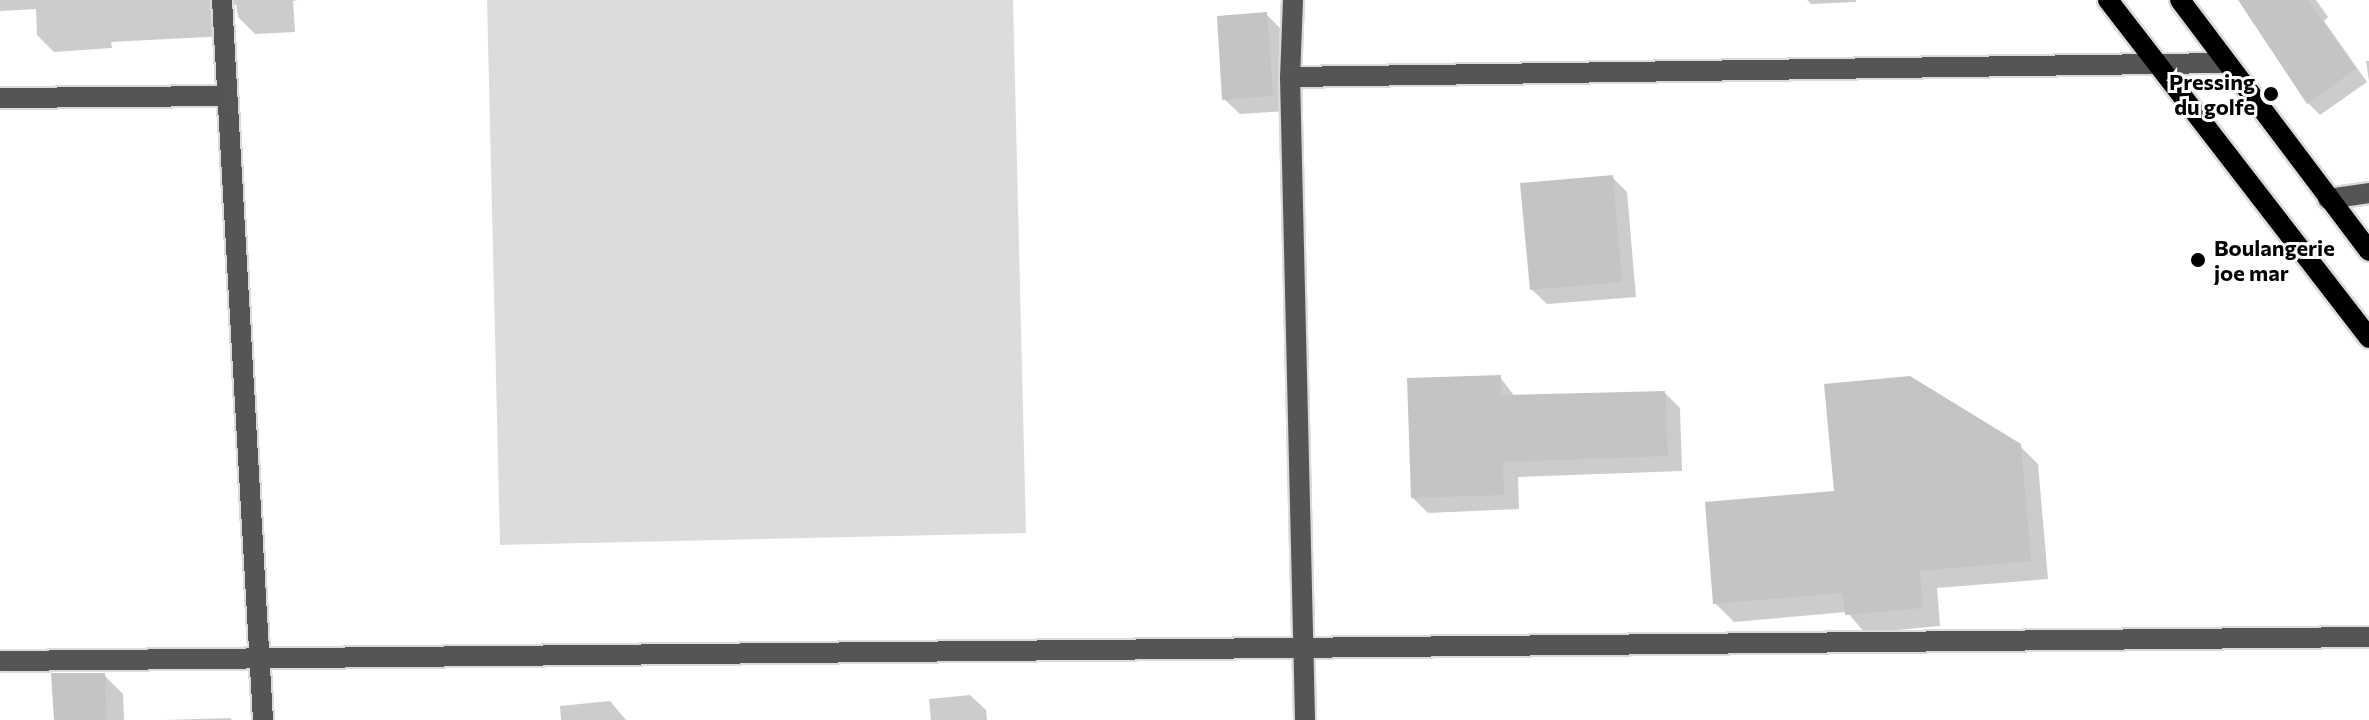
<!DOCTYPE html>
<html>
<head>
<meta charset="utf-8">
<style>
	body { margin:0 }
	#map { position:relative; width:2369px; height:720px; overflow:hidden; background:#fff; font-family:Commissioner,sans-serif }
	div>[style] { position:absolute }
	.green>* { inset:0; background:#dcdcdc }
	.shadow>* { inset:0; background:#0003 }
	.building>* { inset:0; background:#c4c4c4 }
	.roads { filter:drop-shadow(2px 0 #dbdbdb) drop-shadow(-2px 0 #dbdbdb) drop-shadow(0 2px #dbdbdb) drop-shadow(0 -2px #dbdbdb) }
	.minor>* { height:20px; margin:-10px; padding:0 10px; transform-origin:10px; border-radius:10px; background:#555 }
	.major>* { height:20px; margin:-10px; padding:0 10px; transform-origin:10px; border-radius:10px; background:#000 }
	.dots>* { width:22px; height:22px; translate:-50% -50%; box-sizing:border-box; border:4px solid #fff; border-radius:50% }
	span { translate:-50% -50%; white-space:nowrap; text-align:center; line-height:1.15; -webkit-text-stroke:6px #fff; paint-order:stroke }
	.poi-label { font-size:22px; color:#000; font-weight:700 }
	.right { translate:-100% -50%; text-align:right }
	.left { translate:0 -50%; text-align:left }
</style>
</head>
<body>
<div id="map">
	<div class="green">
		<div style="clip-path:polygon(487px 0,1013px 0,1026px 533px,500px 545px)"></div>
	</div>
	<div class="shadow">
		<div style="clip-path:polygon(0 0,298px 0,293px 1px,295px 32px,255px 34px,238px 17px,236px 4px,226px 12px,226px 36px,111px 42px,112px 48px,54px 52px,37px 35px,36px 9px,0 11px)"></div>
		<div style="clip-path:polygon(1807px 0,1856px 0,1856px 2px,1811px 4px)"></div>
		<div style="clip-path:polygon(2258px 0,2316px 0,2328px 17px,2324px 21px,2367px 82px,2320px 115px,2308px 103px)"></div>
		<div style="clip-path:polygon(1266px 14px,1281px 29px,1287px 111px,1240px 114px,1224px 99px)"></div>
		<div style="clip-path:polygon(2366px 61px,2369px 61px,2369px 81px)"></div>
		<div style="clip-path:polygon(1612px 177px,1627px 192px,1636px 297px,1547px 304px,1531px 289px)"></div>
		<div style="clip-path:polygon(1500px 377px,1515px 397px,1665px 393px,1680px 408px,1682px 471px,1518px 477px,1519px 509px,1428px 513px,1413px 498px)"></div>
		<div style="clip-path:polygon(2020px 446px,2038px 464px,2048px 579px,1937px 588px,1940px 626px,1865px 633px,1847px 612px,1734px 622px,1715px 603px,1836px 493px)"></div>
		<div style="clip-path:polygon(104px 675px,123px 694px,124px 720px,60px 720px)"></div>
		<div style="clip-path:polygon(970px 695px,986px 710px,987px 720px,931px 720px,929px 699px)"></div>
		<div style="clip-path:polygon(610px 701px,626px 720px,561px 720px,560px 706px)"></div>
		<div style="clip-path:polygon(230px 718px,232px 720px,165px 720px)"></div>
	</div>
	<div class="building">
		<div style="clip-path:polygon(2238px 0,2308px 0,2356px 69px,2307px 104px)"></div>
		<div style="clip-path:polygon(1267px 12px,1273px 96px,1222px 100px,1217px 16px)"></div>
		<div style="clip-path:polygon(1613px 175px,1622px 282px,1530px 290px,1520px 183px)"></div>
		<div style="clip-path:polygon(1501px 375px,1501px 395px,1665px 391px,1668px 456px,1503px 462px,1504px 495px,1411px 498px,1407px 378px)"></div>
		<div style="clip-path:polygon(1910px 376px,2021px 444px,2031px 561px,1920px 571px,1923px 608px,1845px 615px,1843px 593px,1713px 604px,1705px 502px,1834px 491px,1824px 384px)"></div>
		<div style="clip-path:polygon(51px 673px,105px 673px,106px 720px,54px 720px)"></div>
	</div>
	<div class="roads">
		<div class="minor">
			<div style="left:222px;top:0;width:721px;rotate:86.74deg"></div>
			<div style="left:1293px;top:0;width:77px;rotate:92.2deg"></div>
			<div style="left:1290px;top:77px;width:643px;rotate:88.66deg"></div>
			<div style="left:1290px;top:77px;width:936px;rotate:-0.86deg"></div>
			<div style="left:0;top:98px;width:224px;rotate:-0.5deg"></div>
			<div style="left:2328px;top:199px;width:41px;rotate:-8.3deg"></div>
			<div style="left:0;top:661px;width:2369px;rotate:-0.58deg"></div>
		</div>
		<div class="major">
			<div style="left:2108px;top:0;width:427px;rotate:52.3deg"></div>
			<div style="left:2180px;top:0;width:314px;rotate:53deg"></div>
		</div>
	</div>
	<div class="dots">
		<div style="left:2271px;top:94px;background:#000"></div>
		<div style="left:2198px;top:260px;background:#000"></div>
	</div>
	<div class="poi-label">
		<span class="right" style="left:2255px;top:94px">Pressing<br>du golfe</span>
		<span class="left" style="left:2214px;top:260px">Boulangerie<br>joe mar</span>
	</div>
</div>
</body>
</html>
